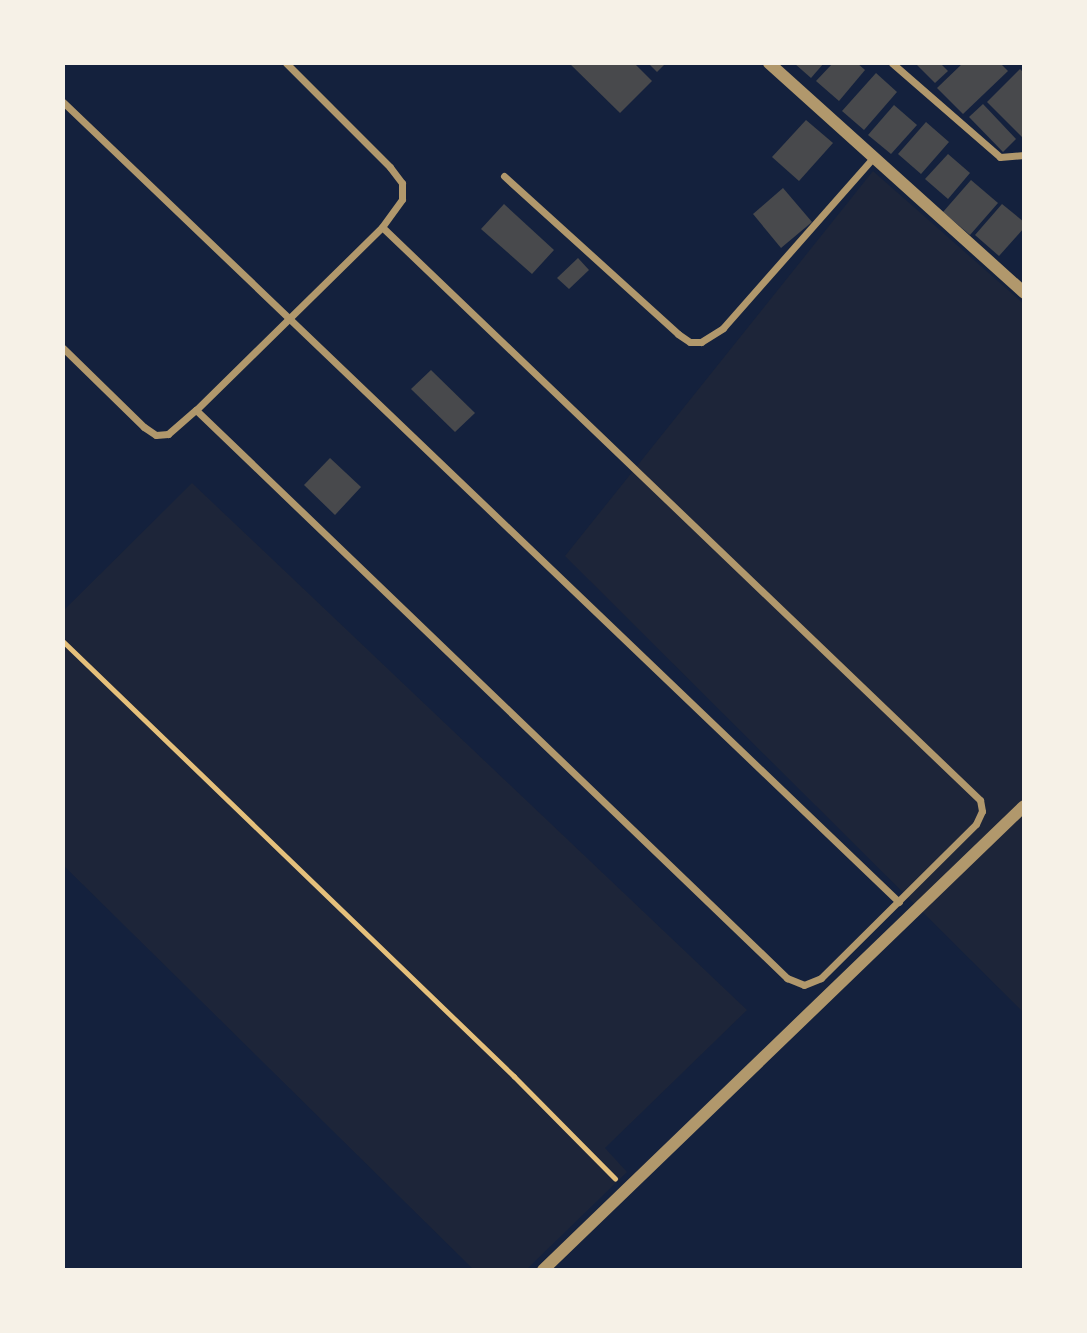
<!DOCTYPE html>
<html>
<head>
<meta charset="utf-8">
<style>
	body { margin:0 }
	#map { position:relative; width:1087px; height:1333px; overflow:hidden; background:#14213d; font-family:Mulish,sans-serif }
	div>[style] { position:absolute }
	.green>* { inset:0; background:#1d2539 }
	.building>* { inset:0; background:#48494c }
	.path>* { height:4.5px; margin:-2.25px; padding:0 2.25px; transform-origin:2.25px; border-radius:2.25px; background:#e5c07b }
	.minor>* { height:7px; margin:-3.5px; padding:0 3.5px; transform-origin:3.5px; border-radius:3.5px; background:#b1986c }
	.tertiary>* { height:12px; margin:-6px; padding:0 6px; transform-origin:6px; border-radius:6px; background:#b1986c }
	span { translate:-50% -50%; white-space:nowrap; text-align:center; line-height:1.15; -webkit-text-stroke:6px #f6f1e7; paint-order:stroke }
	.frame { position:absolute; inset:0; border:65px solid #f6f1e7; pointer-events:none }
</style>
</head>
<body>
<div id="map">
	<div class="green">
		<div style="clip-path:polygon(873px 171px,1024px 304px,1024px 1013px,565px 556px)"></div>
		<div style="clip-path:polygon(192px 483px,747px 1010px,605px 1148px,627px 1172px,526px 1270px,474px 1270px,63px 865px,63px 611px)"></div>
	</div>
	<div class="building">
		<div style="clip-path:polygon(569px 63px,634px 63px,652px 81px,620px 113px)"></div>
		<div style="clip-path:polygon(648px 63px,666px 63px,657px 72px)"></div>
		<div style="clip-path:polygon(794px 63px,824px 63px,811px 78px)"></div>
		<div style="clip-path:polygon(833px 63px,857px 63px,865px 70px,839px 101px,816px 81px)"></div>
		<div style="clip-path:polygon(915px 63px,940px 63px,948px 71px,935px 83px)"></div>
		<div style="clip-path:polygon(963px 63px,1000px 63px,1008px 71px,963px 114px,937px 88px)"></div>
		<div style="clip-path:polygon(1020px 69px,1024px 73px,1024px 139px,987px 102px)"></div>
		<div style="clip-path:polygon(876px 73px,897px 92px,864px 130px,842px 111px)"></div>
		<div style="clip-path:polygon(983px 104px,1016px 139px,1003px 152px,969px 117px)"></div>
		<div style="clip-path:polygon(894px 105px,917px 125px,891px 154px,868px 135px)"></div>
		<div style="clip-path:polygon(806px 120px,833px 143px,799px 181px,772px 157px)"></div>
		<div style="clip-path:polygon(926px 122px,949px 142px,921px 174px,898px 154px)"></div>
		<div style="clip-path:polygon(948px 154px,970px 173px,948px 199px,925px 179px)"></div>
		<div style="clip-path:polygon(971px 180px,998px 203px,970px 235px,943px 212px)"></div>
		<div style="clip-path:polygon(783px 188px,812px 222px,781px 248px,753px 214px)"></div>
		<div style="clip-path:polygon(504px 204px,554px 250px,532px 274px,481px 229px)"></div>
		<div style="clip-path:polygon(1002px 204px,1024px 222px,1024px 228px,999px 256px,975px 235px)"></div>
		<div style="clip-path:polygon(578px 258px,589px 270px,569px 289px,557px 278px)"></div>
		<div style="clip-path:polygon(431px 370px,475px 413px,455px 432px,411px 389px)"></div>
		<div style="clip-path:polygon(330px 458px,361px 487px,335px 515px,304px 485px)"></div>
	</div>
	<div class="path">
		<div style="left:63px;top:641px;width:627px;rotate:43.97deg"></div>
		<div style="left:514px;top:1076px;width:144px;rotate:45.3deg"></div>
	</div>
	<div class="minor">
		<div style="left:892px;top:63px;width:143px;rotate:41deg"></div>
		<div style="left:1000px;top:157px;width:24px;rotate:-5deg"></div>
		<div style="left:63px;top:102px;width:1157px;rotate:43.74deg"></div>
		<div style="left:504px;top:176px;width:235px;rotate:42.2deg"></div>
		<div style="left:678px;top:334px;width:14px;rotate:34deg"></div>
		<div style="left:690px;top:342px;width:11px"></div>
		<div style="left:701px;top:342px;width:26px;rotate:-32deg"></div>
		<div style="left:723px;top:328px;width:225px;rotate:-48.6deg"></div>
		<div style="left:63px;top:348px;width:113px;rotate:44.3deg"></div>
		<div style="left:144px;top:427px;width:14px;rotate:34deg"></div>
		<div style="left:156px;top:435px;width:12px;rotate:-5deg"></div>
		<div style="left:168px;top:434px;width:37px;rotate:-41deg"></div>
		<div style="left:196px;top:410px;width:820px;rotate:43.86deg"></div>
		<div style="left:787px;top:978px;width:18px;rotate:22deg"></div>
		<div style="left:804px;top:985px;width:18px;rotate:-22deg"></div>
		<div style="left:821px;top:978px;width:218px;rotate:-44.8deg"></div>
		<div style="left:976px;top:824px;width:14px;rotate:-65deg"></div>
		<div style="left:982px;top:811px;width:11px;rotate:-100deg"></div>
		<div style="left:980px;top:800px;width:828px;rotate:-136.22deg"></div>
		<div style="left:382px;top:227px;width:34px;rotate:-54deg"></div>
		<div style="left:402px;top:199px;width:16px;rotate:-90deg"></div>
		<div style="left:402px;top:183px;width:20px;rotate:-127deg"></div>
		<div style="left:390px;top:167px;width:147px;rotate:-135deg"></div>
		<div style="left:196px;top:410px;width:261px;rotate:-44.5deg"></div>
	</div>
	<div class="tertiary">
		<div style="left:769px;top:63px;width:343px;rotate:42deg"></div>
		<div style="left:543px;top:1270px;width:668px;rotate:-43.97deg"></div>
	</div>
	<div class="frame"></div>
</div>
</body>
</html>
